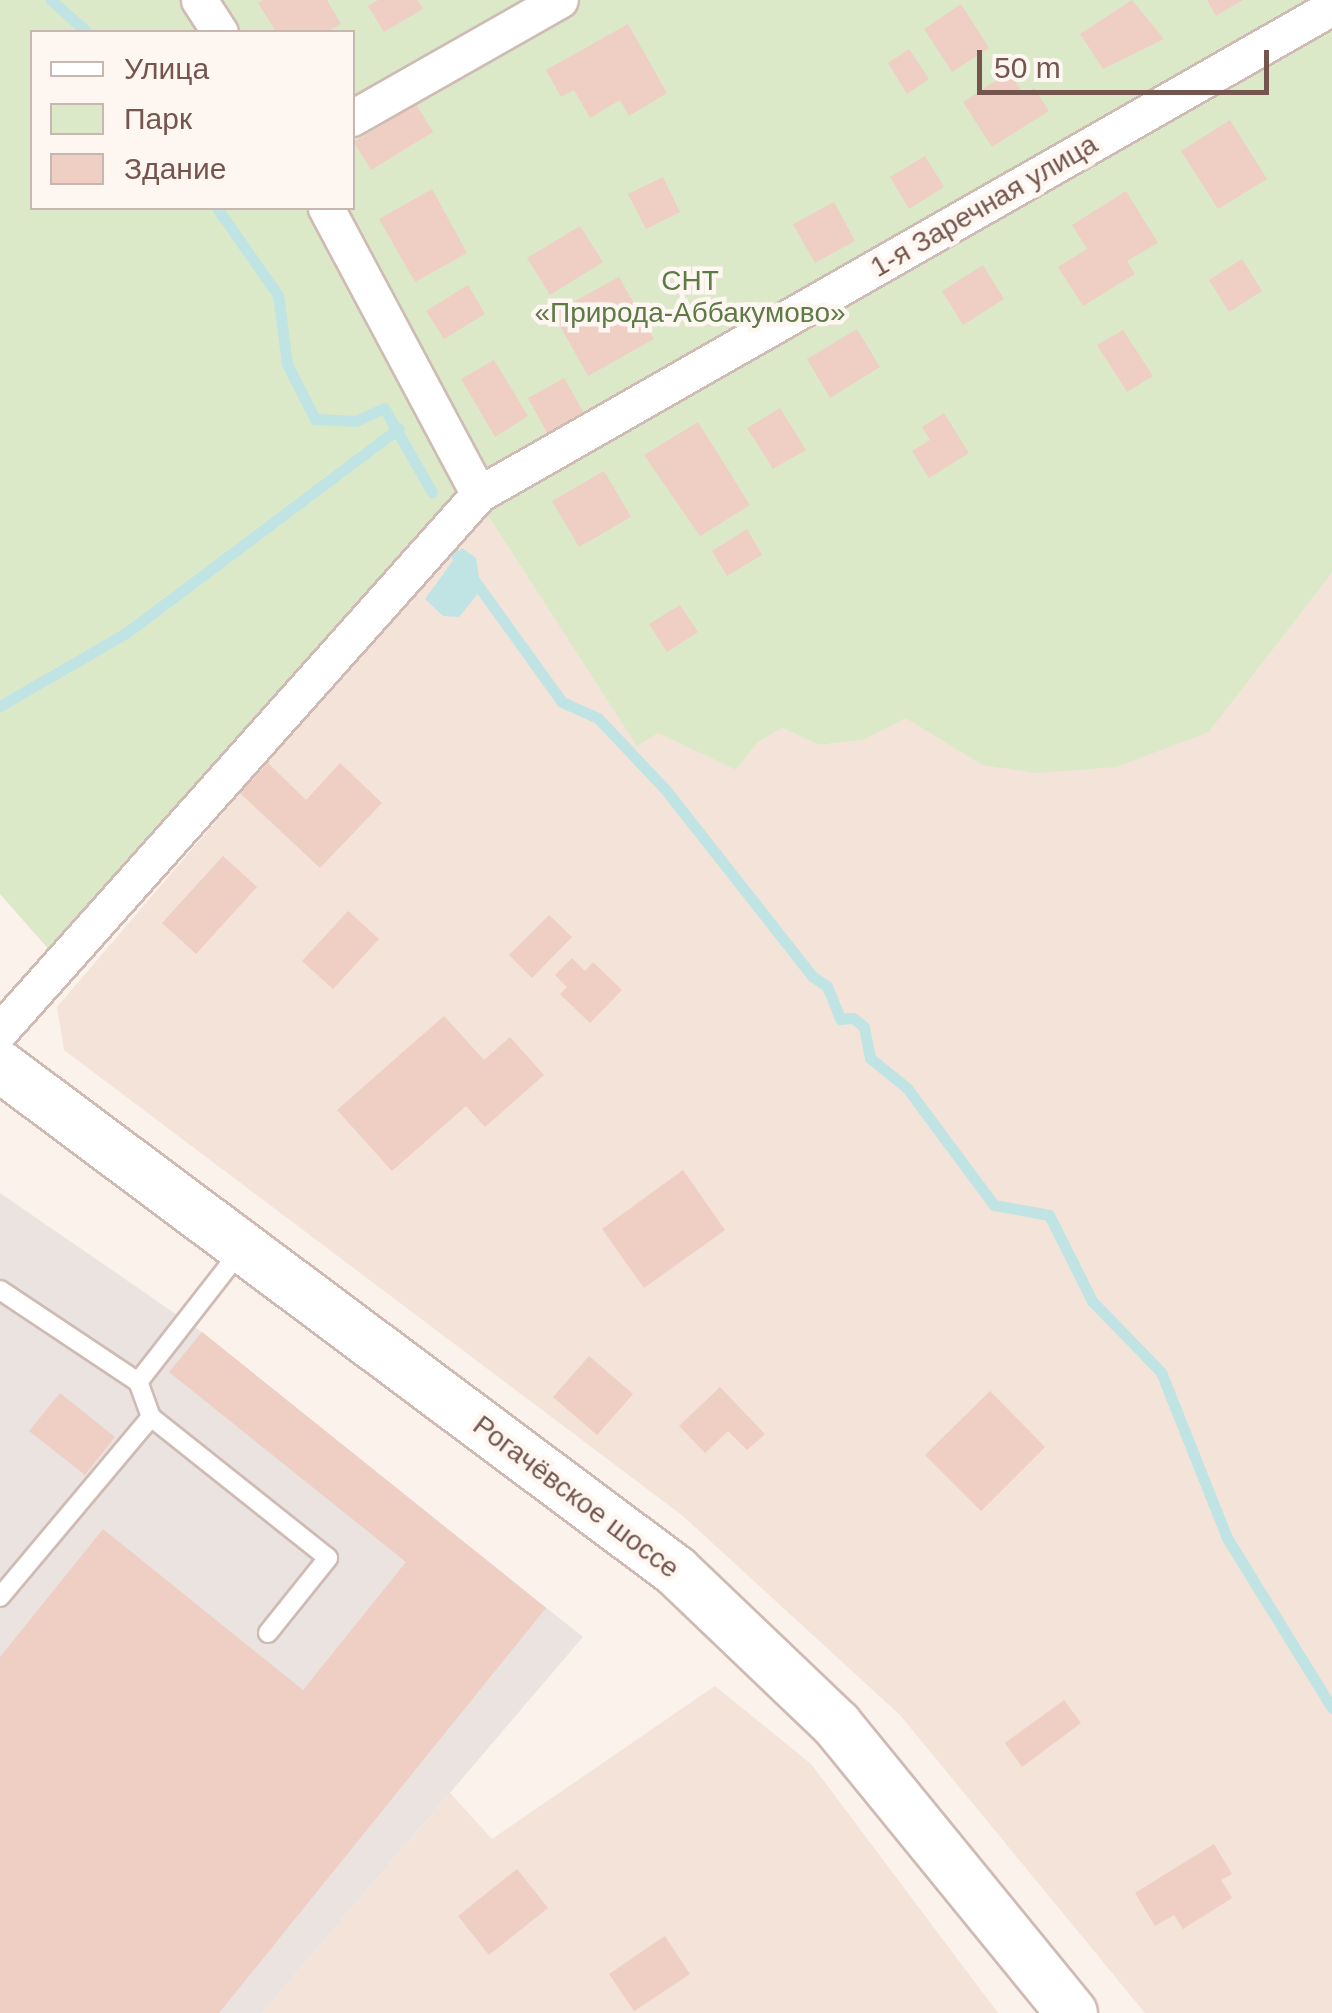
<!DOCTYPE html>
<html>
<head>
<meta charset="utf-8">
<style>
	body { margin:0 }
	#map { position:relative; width:1332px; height:2013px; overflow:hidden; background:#fbf2eb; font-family:Arial,sans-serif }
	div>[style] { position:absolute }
	.residential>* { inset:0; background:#f3e3d9 }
	.industrial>* { inset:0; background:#ebe3e0 }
	.green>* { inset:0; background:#dbe9c9 }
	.water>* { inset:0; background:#c0e4e4 }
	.stream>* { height:11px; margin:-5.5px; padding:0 5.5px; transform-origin:5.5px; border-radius:5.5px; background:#c0e4e4 }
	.building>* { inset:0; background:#efcec4 }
	.roads { filter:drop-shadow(2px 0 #cfbbb3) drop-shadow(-2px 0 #cfbbb3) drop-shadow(0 2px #cfbbb3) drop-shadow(0 -2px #cfbbb3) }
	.lane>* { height:18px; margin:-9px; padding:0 9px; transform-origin:9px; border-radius:9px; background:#fff }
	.street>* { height:35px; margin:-17.5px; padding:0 17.5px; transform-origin:17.5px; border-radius:17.5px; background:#fff }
	.secondary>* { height:50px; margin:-25px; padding:0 25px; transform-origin:25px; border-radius:25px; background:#fff }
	span { translate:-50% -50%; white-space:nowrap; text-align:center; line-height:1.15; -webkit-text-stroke:9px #fef7f1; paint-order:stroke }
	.street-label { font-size:28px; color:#75564f }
	.park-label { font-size:28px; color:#5e7a47 }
	.legend { position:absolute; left:30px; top:30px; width:325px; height:180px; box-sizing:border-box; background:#fef7f1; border:2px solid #c7b7b0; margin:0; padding:12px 18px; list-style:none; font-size:30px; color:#75564f }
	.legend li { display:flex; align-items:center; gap:20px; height:50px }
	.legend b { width:50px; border:2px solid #c7b7b0 }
	.scale { position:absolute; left:977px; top:50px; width:292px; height:45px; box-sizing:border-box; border:5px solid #75564f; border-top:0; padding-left:12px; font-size:30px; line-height:35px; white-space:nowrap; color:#75564f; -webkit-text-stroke:8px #fef7f1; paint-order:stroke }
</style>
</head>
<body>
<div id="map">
	<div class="residential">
		<div style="clip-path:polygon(489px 517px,637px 745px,657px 732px,736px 770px,758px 742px,782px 728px,819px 745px,863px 740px,906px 717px,982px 765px,1209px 732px,1332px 573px,1332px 2013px,1145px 2013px,900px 1715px,683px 1516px,64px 1050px,57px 1007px,450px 548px)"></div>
		<div style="clip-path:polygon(715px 1686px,811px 1764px,998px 2013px,262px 2013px,450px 1793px,492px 1839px)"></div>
	</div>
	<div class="industrial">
		<div style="clip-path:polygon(0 1193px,202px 1332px,583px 1637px,262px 2013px,0 2013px)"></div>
	</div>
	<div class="green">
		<div style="clip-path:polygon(evenodd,0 0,1332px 0,1332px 573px,1209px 732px,1116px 767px,1037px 773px,982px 765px,906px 718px,863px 740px,819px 745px,782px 728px,758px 742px,736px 770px,658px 733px,637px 746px,489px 517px,450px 548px,51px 952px,0 894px,0 0,32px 32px,352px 32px,352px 208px,32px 208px,32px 32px)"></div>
	</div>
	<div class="water">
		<div style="clip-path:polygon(462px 548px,476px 558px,481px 590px,459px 617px,443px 616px,425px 599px)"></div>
	</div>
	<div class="stream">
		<div style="left:51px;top:0;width:48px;rotate:41.6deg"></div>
		<div style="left:217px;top:208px;width:106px;rotate:55deg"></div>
		<div style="left:278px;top:295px;width:70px;rotate:82.6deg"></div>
		<div style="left:287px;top:364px;width:62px;rotate:63deg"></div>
		<div style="left:315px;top:419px;width:41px;rotate:2.8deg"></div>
		<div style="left:356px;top:421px;width:31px;rotate:-25deg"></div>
		<div style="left:384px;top:408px;width:97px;rotate:60.3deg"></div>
		<div style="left:456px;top:555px;width:181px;rotate:54.2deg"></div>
		<div style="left:562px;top:702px;width:39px;rotate:24deg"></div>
		<div style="left:598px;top:718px;width:98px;rotate:46.7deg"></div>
		<div style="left:665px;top:789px;width:238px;rotate:51.8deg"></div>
		<div style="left:812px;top:976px;width:18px;rotate:34deg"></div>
		<div style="left:827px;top:986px;width:35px;rotate:68deg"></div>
		<div style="left:840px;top:1019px;width:13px;rotate:-4deg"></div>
		<div style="left:853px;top:1018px;width:14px;rotate:39deg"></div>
		<div style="left:864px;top:1027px;width:32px;rotate:79deg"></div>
		<div style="left:870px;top:1058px;width:48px;rotate:39deg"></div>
		<div style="left:907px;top:1088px;width:146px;rotate:53.4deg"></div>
		<div style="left:994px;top:1205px;width:56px;rotate:10.3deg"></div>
		<div style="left:1049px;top:1215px;width:96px;rotate:63.4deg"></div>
		<div style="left:1092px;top:1301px;width:99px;rotate:45.8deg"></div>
		<div style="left:1161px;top:1372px;width:179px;rotate:68.3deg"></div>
		<div style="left:1227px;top:1538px;width:200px;rotate:58.3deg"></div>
		<div style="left:0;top:706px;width:146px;rotate:-30.1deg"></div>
		<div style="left:126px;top:633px;width:341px;rotate:-36.9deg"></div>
	</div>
	<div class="building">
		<div style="clip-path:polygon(263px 0,327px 0,341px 24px,326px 32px,276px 32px,258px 3px)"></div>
		<div style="clip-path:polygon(378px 0,418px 0,423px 9px,384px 32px,368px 6px)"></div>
		<div style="clip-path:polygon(1132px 0,1164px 39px,1103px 69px,1080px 34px)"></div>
		<div style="clip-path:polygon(1207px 0,1243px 0,1216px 16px)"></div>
		<div style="clip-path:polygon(961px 4px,989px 48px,952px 72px,924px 29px)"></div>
		<div style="clip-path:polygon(628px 24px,667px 93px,629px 116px,620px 100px,590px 118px,574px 90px,561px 97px,546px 70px)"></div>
		<div style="clip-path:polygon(909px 49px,929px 79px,907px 94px,888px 63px)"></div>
		<div style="clip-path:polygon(1009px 72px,1024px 95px,1034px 88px,1049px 111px,992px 147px,963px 102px)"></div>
		<div style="clip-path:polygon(416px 104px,433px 132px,371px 170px,354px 142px)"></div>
		<div style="clip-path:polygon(1230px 120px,1267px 179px,1218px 209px,1181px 151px)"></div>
		<div style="clip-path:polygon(925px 156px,944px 187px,909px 209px,890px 177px)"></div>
		<div style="clip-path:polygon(663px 177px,680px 212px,646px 229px,628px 194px)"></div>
		<div style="clip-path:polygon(432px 189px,467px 253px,415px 282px,379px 219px)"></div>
		<div style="clip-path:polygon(1126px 191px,1158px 243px,1127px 261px,1135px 274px,1083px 306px,1058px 267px,1087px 249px,1072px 225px)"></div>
		<div style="clip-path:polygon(834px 202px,855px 241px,815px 263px,793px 224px)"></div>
		<div style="clip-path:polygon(580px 226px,603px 262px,550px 295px,527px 258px)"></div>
		<div style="clip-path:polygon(1242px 259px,1262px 291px,1229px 312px,1209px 280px)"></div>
		<div style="clip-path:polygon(983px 265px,1004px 299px,963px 325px,942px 291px)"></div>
		<div style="clip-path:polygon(619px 277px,654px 339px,588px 376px,553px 313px)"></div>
		<div style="clip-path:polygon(468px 285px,485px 314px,444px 339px,426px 311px)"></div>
		<div style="clip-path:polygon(857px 329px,880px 367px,830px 398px,807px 359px)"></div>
		<div style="clip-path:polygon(1123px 330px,1153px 376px,1127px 392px,1097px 345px)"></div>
		<div style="clip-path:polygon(494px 360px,528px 416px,495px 437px,461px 379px)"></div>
		<div style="clip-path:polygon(564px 378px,588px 420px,551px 440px,528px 398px)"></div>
		<div style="clip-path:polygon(780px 408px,806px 450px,773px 469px,747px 428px)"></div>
		<div style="clip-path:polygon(944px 413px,969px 453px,929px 478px,912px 451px,930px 440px,922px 427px)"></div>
		<div style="clip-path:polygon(698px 422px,750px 505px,700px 536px,644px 455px)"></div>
		<div style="clip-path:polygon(604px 471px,631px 517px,579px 547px,552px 501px)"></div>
		<div style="clip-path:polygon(747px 529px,762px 555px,727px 576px,712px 551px)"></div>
		<div style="clip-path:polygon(680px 605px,698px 632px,667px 652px,649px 624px)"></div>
		<div style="clip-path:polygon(268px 763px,306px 800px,340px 763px,382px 803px,320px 868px,240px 793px)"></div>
		<div style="clip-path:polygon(223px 856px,257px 887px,196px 954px,162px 923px)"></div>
		<div style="clip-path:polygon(348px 911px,379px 939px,333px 989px,302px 961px)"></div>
		<div style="clip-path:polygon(549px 915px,572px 937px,532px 978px,509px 955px)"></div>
		<div style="clip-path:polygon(572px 958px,585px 971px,593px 962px,622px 990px,590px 1023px,560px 994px,567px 987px,555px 975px)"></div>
		<div style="clip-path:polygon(444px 1016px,484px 1060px,510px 1037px,544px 1075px,485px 1127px,466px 1106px,392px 1171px,337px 1110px)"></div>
		<div style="clip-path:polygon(683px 1170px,725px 1230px,644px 1288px,602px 1229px)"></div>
		<div style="clip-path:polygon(202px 1332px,546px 1608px,219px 2013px,0 2013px,0 1657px,103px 1529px,303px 1690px,406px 1562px,169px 1372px)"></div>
		<div style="clip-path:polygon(589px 1356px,633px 1394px,597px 1435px,553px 1397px)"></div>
		<div style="clip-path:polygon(720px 1387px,765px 1434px,747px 1450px,728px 1431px,705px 1453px,679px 1426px)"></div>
		<div style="clip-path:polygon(990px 1391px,1045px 1447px,981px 1511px,925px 1455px)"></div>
		<div style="clip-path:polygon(60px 1393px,115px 1437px,85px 1475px,29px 1431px)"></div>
		<div style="clip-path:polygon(1064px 1700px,1081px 1723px,1022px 1767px,1005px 1743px)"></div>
		<div style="clip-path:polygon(1214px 1844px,1232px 1874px,1221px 1880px,1232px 1898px,1183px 1929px,1174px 1915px,1155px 1926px,1135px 1893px)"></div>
		<div style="clip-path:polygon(517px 1869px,548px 1908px,489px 1955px,458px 1916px)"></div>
		<div style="clip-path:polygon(665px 1936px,690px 1974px,634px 2011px,609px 1974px)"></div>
	</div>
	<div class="roads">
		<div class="lane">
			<div style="left:0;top:1290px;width:166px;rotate:33.7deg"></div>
			<div style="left:151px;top:1417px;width:226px;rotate:38.5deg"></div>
			<div style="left:328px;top:1558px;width:96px;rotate:128.7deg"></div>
			<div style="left:0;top:1597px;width:235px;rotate:-50deg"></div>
			<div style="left:151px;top:1417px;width:37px;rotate:-110deg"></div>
			<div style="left:138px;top:1382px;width:167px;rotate:-52deg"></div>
		</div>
		<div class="street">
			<div style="left:199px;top:0;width:38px;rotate:57deg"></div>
			<div style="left:352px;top:118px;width:239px;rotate:-29.6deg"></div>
			<div style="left:326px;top:208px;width:324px;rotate:61.9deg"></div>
			<div style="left:0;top:1031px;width:720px;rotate:-48.27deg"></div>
			<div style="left:479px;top:494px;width:982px;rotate:-29.72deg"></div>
		</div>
		<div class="secondary">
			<div style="left:0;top:1066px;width:844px;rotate:36.76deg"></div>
			<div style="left:676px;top:1571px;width:223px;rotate:43.7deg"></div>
			<div style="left:837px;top:1725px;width:372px;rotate:50.8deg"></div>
		</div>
	</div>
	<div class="street-label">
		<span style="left:984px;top:206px;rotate:-30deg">1-я Заречная улица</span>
		<span style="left:576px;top:1497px;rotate:37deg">Рогачёвское шоссе</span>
	</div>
	<div class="park-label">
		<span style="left:690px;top:297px">СНТ<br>«Природа-Аббакумово»</span>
	</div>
	<ul class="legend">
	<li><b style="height:12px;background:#fff"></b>Улица</li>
	<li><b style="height:28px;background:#dbe9c9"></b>Парк</li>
	<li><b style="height:28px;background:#efcec4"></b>Здание</li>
	</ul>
	<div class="scale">50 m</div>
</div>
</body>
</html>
